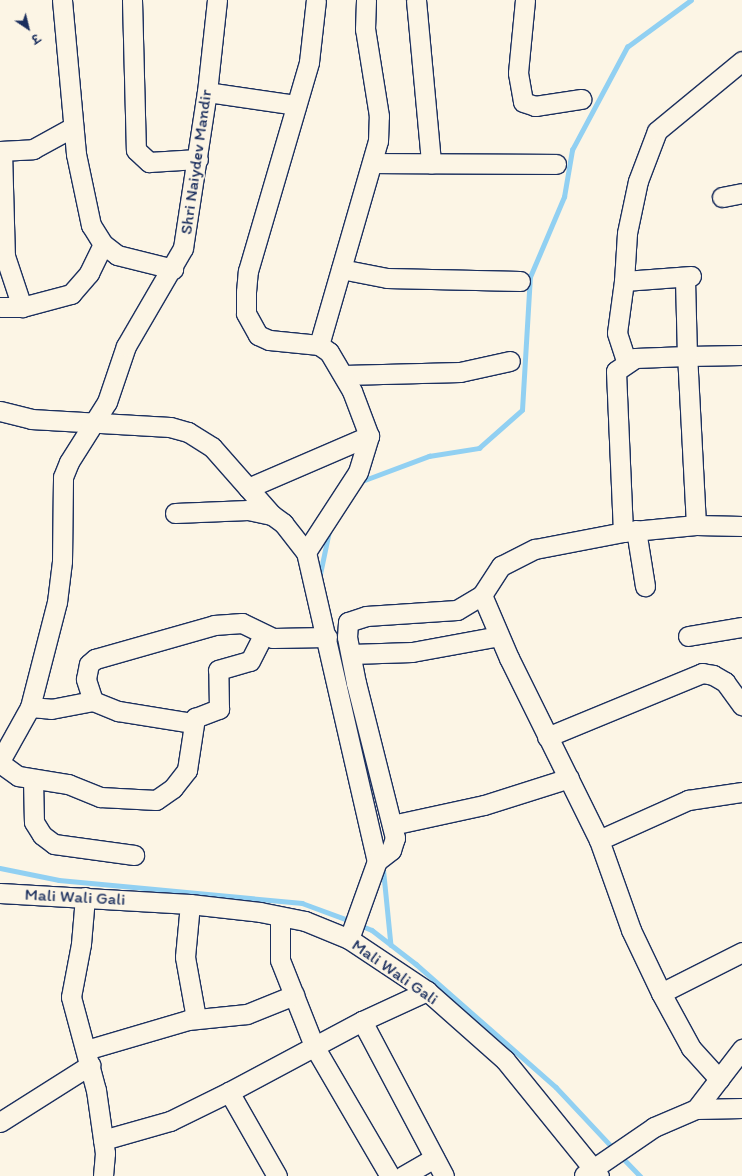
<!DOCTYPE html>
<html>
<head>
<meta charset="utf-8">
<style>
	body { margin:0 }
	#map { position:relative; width:742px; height:1176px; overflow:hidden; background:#fcf5e5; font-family:Itim,"Playpen Sans Deva",sans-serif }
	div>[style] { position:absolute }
	.stream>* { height:4.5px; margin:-2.25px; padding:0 2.25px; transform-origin:2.25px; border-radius:2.25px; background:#91d0f2 }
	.roads { filter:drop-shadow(1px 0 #1b2f5e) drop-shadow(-1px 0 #1b2f5e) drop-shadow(0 1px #1b2f5e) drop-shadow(0 -1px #1b2f5e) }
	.minor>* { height:19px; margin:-9.5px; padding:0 9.5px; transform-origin:9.5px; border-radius:9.5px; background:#fcf5e5 }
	span { translate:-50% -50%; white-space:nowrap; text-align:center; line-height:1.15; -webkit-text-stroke:4px #fcf5e5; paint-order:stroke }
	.street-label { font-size:17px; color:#1b2f5e }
	.north { position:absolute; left:8px; top:8px; width:40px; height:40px; -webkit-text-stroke:3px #fcf5e5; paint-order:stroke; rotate:145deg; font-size:11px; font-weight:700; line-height:16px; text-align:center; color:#1b2f5e }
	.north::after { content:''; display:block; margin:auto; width:14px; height:18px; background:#1b2f5e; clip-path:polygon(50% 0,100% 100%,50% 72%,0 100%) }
</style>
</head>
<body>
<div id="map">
	<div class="stream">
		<div style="left:362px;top:481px;width:72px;rotate:-20.5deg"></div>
		<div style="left:429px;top:456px;width:51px;rotate:-9.1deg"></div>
		<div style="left:479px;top:448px;width:57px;rotate:-41.5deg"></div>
		<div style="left:522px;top:410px;width:133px;rotate:-86.6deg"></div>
		<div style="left:530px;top:277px;width:87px;rotate:-67deg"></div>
		<div style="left:564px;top:197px;width:48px;rotate:-80.3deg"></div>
		<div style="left:572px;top:150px;width:117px;rotate:-61.9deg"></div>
		<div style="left:627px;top:47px;width:79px;rotate:-36.3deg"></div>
		<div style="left:319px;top:579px;width:49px;rotate:-78.2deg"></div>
		<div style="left:383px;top:865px;width:80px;rotate:84.3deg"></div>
		<div style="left:0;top:868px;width:60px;rotate:11.5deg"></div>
		<div style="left:59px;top:880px;width:244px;rotate:5.4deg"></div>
		<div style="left:302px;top:903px;width:52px;rotate:20.2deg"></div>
		<div style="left:360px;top:925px;width:13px;rotate:23deg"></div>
		<div style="left:372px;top:930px;width:56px;rotate:37.7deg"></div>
		<div style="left:416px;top:964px;width:186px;rotate:41.3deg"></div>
		<div style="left:556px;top:1087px;width:85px;rotate:46.9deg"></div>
		<div style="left:621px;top:1156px;width:28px;rotate:46deg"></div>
	</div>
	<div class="roads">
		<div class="minor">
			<div style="left:62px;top:0;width:155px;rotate:84.8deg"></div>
			<div style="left:76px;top:154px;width:73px;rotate:78.1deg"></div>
			<div style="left:91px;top:225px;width:22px;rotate:58deg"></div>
			<div style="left:103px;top:244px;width:18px;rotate:38deg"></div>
			<div style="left:117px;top:255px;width:58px;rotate:14deg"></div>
			<div style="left:132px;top:0;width:150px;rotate:88.5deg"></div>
			<div style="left:136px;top:150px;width:18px;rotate:43deg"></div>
			<div style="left:149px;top:162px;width:49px;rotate:-3.5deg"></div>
			<div style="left:416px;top:0;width:164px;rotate:84.7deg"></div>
			<div style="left:525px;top:0;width:73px;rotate:95.5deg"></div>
			<div style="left:518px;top:73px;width:29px;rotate:80deg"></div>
			<div style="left:523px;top:102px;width:13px;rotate:18deg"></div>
			<div style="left:535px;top:106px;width:47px;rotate:-8.7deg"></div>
			<div style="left:207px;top:92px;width:90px;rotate:8.3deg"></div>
			<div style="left:0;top:151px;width:33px;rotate:-3deg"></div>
			<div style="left:33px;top:149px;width:46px;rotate:-28.8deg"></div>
			<div style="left:2px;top:151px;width:105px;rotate:88.4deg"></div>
			<div style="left:5px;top:256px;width:54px;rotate:71.6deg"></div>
			<div style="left:374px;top:163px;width:182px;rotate:0.3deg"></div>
			<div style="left:722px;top:197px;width:20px;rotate:-11deg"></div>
			<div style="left:341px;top:269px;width:47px;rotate:11.1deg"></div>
			<div style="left:387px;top:278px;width:133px;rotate:1.3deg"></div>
			<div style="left:691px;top:276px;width:67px;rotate:175.7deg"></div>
			<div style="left:624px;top:281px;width:48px;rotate:-86.4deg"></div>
			<div style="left:627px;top:233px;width:53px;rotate:-78.1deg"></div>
			<div style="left:638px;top:181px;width:53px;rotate:-69.2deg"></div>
			<div style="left:657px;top:131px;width:110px;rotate:-39.5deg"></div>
			<div style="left:624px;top:281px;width:52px;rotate:97.7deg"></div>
			<div style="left:617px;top:333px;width:28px;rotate:72deg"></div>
			<div style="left:0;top:307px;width:22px"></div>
			<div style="left:22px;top:307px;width:51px;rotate:-14.9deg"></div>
			<div style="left:71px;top:294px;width:28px;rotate:-49deg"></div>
			<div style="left:89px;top:273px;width:32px;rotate:-64deg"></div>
			<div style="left:319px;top:345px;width:212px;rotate:-73.9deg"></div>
			<div style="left:378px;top:141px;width:25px;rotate:-88deg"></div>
			<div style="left:379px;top:116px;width:88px;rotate:-99.1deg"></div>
			<div style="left:365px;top:29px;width:29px;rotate:-88deg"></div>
			<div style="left:344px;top:375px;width:116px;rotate:-1.5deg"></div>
			<div style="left:460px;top:372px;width:51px;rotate:-12.4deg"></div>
			<div style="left:0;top:411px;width:32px;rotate:14deg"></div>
			<div style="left:31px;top:419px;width:139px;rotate:3.3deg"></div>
			<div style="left:170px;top:427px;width:19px;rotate:16deg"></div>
			<div style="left:188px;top:432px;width:28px;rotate:32deg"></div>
			<div style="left:212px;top:447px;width:91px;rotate:48.6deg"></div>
			<div style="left:248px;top:488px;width:132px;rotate:-23.3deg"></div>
			<div style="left:175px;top:513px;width:73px;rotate:-2.4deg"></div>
			<div style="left:248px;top:510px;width:25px;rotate:12deg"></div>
			<div style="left:272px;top:515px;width:14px;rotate:36deg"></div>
			<div style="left:283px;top:523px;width:37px;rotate:52deg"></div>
			<div style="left:306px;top:552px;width:317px;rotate:77.1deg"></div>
			<div style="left:696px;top:525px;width:169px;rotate:-93deg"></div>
			<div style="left:687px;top:356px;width:55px;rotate:-1deg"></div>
			<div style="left:636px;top:530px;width:57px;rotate:80.9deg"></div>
			<div style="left:623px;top:532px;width:161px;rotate:-92.5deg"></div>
			<div style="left:616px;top:371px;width:23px;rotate:-34deg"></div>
			<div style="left:635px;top:358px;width:52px;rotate:-2.2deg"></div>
			<div style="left:687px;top:356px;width:79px;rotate:-91.5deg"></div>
			<div style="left:306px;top:552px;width:95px;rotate:-57deg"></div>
			<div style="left:358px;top:472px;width:38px;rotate:-73deg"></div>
			<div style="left:369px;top:436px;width:48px;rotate:-110.7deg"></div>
			<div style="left:352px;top:391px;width:45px;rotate:-120.5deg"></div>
			<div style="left:329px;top:352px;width:12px;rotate:-145deg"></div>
			<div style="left:319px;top:345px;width:50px;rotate:-174.3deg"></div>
			<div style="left:269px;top:340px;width:12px;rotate:-156deg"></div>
			<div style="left:258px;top:335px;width:25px;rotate:-119deg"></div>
			<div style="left:246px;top:313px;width:21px;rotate:-90deg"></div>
			<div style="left:246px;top:292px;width:21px;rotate:-85deg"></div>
			<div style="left:248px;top:271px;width:218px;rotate:-73.7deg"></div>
			<div style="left:309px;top:62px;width:62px;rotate:-83.6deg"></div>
			<div style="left:482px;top:595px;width:69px;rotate:66.8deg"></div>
			<div style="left:509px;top:658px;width:203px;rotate:63.7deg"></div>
			<div style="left:599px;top:840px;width:96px;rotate:70.4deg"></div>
			<div style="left:631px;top:930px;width:70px;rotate:64.5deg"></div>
			<div style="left:661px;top:993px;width:63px;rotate:61.4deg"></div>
			<div style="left:691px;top:1048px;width:42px;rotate:47.9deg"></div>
			<div style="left:688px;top:636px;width:55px;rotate:-9.5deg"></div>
			<div style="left:351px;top:654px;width:61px;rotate:-1.9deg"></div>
			<div style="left:412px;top:652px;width:88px;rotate:-10.4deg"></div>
			<div style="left:93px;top:701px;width:23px;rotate:-108deg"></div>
			<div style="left:86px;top:679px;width:15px;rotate:-79deg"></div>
			<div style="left:89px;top:664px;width:8px;rotate:-40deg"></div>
			<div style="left:95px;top:659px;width:124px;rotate:-15.9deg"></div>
			<div style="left:214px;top:625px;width:28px;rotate:-4deg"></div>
			<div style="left:242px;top:623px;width:34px;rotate:26deg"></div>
			<div style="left:273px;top:638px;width:54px;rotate:-1.1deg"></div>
			<div style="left:30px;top:707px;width:21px;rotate:5deg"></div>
			<div style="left:51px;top:709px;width:43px;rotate:-10.8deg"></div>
			<div style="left:93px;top:701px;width:27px;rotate:22deg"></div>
			<div style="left:118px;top:711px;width:76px;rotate:9.1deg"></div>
			<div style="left:547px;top:737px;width:168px;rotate:-22.4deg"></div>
			<div style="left:702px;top:673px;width:11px;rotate:10deg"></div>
			<div style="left:713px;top:675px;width:14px;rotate:30deg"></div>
			<div style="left:725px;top:682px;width:29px;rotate:54deg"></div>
			<div style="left:0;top:761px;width:62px;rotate:-60.9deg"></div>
			<div style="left:30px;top:707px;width:108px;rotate:-75.6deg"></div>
			<div style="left:57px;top:602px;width:41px;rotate:-83deg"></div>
			<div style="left:62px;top:561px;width:84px;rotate:-89.3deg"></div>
			<div style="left:63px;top:477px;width:16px;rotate:-68deg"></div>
			<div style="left:69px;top:462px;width:71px;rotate:-57.7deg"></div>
			<div style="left:107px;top:402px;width:59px;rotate:-71.3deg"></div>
			<div style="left:126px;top:346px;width:113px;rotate:-59.8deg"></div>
			<div style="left:183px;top:248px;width:158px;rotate:-81.3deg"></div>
			<div style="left:207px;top:92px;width:93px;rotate:-83.8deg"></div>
			<div style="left:0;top:763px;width:22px;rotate:36deg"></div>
			<div style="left:18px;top:776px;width:51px;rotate:9.1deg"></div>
			<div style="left:68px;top:784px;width:35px;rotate:22deg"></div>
			<div style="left:100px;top:797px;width:56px;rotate:3.1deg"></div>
			<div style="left:156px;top:800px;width:21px;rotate:-35deg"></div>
			<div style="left:173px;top:788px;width:23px;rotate:-52deg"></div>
			<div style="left:187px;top:770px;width:53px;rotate:-81.3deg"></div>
			<div style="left:195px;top:718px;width:26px;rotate:-21deg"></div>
			<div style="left:219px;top:709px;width:39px;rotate:-91deg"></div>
			<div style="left:218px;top:670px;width:33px;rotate:-16deg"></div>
			<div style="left:250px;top:661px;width:28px;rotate:-63deg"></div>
			<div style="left:33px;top:779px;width:43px;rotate:88.7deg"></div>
			<div style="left:34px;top:822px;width:15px;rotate:58deg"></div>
			<div style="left:42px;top:835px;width:15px;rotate:37deg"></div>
			<div style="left:54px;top:844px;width:81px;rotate:7.8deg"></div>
			<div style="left:392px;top:825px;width:94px;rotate:-12.3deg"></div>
			<div style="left:484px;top:805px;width:89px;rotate:-17.6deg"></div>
			<div style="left:599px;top:840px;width:98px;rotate:-24.2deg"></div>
			<div style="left:688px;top:800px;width:55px;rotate:-8.4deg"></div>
			<div style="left:0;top:893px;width:190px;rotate:3.3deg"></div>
			<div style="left:190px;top:904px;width:70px;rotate:6.5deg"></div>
			<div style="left:260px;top:912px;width:46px;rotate:11.3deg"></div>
			<div style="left:305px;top:921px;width:48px;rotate:22.2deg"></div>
			<div style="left:349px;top:939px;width:94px;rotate:33.7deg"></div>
			<div style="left:427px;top:991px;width:104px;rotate:41.5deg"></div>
			<div style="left:505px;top:1060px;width:149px;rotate:51deg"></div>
			<div style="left:85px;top:897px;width:47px;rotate:94.9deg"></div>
			<div style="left:81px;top:944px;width:54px;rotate:100.7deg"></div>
			<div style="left:71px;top:997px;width:96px;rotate:75deg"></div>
			<div style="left:96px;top:1090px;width:64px;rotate:81.9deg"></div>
			<div style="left:105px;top:1153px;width:23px;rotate:95deg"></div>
			<div style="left:190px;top:904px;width:53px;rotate:95.4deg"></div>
			<div style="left:185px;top:957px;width:62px;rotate:79.8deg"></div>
			<div style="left:280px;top:917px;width:43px;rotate:90deg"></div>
			<div style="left:280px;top:960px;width:92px;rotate:68.4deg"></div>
			<div style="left:314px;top:1046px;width:151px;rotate:59.7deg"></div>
			<div style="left:349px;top:939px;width:83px;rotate:-70.3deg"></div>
			<div style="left:377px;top:861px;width:18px;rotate:-38deg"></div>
			<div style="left:391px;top:850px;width:13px;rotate:-72deg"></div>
			<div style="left:395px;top:838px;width:160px;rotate:-104.1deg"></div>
			<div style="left:356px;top:683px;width:47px;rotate:-101.1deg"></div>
			<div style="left:347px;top:637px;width:15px;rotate:-86deg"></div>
			<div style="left:348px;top:622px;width:19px;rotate:-18deg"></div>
			<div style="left:366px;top:616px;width:91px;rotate:-3.8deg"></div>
			<div style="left:457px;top:610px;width:29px;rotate:-31deg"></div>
			<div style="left:482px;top:595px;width:35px;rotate:-57deg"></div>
			<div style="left:501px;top:566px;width:38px;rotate:-27deg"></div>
			<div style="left:535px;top:549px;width:90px;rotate:-10.9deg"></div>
			<div style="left:623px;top:532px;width:73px;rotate:-5.5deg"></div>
			<div style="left:696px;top:525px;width:46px;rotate:1.2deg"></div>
			<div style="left:661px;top:993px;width:91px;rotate:-26.8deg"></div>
			<div style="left:362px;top:1021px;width:175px;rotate:62.1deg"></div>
			<div style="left:86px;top:1050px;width:106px;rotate:-16.4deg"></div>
			<div style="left:188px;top:1020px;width:59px;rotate:-5.8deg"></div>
			<div style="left:247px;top:1014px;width:51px;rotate:-22deg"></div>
			<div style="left:696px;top:1109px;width:76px;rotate:-52.5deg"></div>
			<div style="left:0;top:1122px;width:107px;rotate:-32.3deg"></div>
			<div style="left:103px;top:1140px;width:70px;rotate:-15.8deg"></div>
			<div style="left:170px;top:1121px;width:66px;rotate:-26.2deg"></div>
			<div style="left:584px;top:1175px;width:85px;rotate:-34.4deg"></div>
			<div style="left:654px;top:1127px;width:46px;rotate:-23.2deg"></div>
			<div style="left:696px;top:1109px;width:46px;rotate:-1.2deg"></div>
			<div style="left:277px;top:1176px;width:97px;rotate:-119.7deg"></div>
			<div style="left:229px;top:1092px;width:151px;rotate:-28.1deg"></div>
			<div style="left:362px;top:1021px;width:72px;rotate:-24.8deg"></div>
			<div style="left:403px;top:1176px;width:36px;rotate:-30deg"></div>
		</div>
	</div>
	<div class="street-label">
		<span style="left:196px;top:162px;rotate:-82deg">Shri Naiydev Mandir</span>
		<span style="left:75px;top:897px;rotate:3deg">Mali Wali Gali</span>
		<span style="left:395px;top:972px;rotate:35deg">Mali Wali Gali</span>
	</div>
	<div class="north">उ</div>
</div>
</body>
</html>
